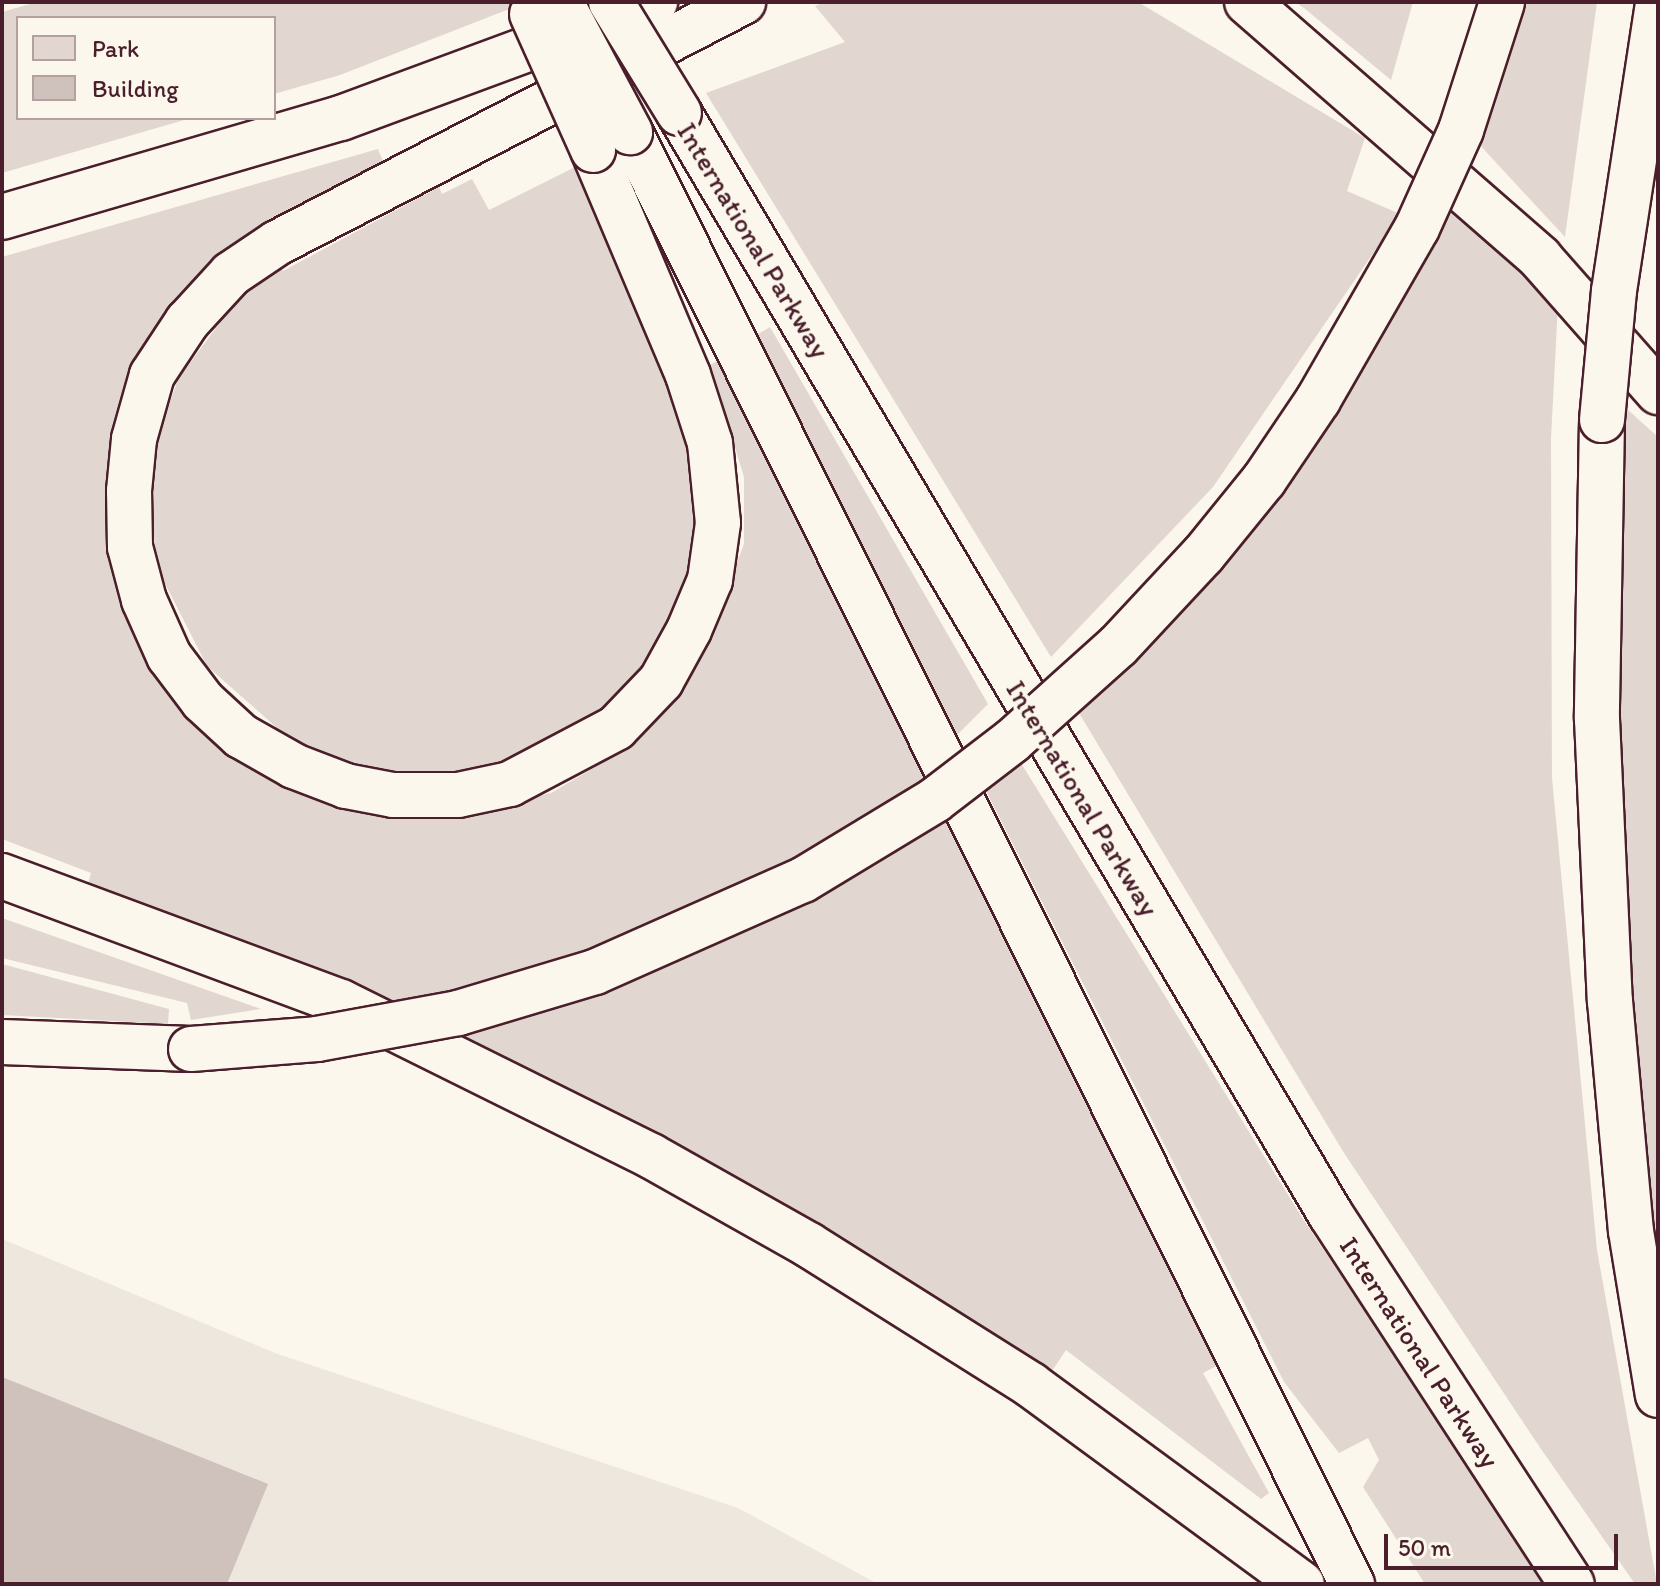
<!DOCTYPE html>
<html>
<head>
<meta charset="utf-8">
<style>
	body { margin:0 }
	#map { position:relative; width:1660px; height:1586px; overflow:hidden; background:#fbf7ec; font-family:Itim,sans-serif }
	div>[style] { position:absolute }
	.built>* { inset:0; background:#eee7de }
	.green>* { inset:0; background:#e2d7d0 }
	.building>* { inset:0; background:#cfc2bc }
	.roads { filter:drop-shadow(2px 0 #4a1f2b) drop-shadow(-2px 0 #4a1f2b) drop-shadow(0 2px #4a1f2b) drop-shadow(0 -2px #4a1f2b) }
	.highway>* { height:44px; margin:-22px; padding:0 22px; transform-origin:22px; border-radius:22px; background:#fbf7ec }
	.bridges { filter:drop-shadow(2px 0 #4a1f2b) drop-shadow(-2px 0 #4a1f2b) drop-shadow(0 2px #4a1f2b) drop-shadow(0 -2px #4a1f2b) }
	.highway-bridge>* { height:44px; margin:-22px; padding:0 22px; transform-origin:22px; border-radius:22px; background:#fbf7ec }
	span { translate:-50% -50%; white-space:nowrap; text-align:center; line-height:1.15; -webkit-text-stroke:8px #fbf7ec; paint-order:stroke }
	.street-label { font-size:28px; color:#4a1f2b }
	.frame { position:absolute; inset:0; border:4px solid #4a1f2b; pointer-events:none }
	.legend { position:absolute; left:16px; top:16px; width:260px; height:104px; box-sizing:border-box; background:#fbf7ec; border:2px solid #b4a19f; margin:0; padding:10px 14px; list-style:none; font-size:24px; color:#4a1f2b }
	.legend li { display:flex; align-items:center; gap:16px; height:40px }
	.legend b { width:40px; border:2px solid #b4a19f }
	.scale { position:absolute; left:1384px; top:1534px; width:234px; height:36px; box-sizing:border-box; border:4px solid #4a1f2b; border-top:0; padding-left:10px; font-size:24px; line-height:28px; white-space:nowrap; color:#4a1f2b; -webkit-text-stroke:6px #fbf7ec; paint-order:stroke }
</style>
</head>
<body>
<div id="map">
	<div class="built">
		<div style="clip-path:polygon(2px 1239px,275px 1353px,738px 1508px,878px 1584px,2px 1584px)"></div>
	</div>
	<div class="green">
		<div style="clip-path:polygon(37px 2px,527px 2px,340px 75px,274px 94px,274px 18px,18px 18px,18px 118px,191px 118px,2px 173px,2px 12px)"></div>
		<div style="clip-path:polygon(825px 2px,1138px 2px,1365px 138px,1347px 191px,1400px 214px,1213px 487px,1051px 657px,706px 93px,845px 42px,815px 6px)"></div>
		<div style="clip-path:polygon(1295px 2px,1413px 2px,1391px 80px,1304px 8px)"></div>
		<div style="clip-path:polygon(1523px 2px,1597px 2px,1565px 237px,1477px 142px)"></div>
		<div style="clip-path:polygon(378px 149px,387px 171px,225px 262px,111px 482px,240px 757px,309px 796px,375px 813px,478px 811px,551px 793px,619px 753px,668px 706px,704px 652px,744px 544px,744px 477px,710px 365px,719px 360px,1224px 1362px,1203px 1373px,1269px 1493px,1261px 1499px,1066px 1350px,1048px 1377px,87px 887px,91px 873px,2px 839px,2px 257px)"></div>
		<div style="clip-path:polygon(577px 166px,694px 435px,697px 556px,675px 617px,649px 664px,613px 702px,567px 737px,508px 764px,452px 776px,402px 775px,339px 761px,294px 743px,207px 666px,157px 568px,150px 496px,157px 440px,178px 379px,244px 290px,280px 266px,283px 271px,439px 187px,442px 194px,472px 179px,489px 210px)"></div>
		<div style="clip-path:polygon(1455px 199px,1558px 304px,1551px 439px,1552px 778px,1597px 1250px,1657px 1584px,1635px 1584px,1541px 1449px,1344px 1153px,1079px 713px,1268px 510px,1345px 399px)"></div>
		<div style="clip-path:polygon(770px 327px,988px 704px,955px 737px,750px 339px)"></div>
		<div style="clip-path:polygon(1627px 409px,1658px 437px,1658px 1253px,1635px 1083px,1611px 529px)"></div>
		<div style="clip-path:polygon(1016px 755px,1303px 1219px,1547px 1584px,1425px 1584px,1363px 1487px,1379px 1460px,1368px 1438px,1339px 1453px,1284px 1382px,985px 789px)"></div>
		<div style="clip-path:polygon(2px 918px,261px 1009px,191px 1020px,187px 1003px,2px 958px)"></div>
		<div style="clip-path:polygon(2px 964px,169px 1009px,168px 1024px,2px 1015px)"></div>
	</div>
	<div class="building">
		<div style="clip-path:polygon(2px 1377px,268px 1484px,227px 1584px,2px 1584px)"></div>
	</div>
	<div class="roads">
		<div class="highway">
			<div style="left:1247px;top:2px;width:389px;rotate:41.1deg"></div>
			<div style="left:1540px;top:258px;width:179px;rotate:48.6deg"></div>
			<div style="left:679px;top:113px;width:1280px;rotate:59.39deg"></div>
			<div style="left:1331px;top:1215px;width:441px;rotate:56.9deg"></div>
			<div style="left:630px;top:132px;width:1622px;rotate:63.56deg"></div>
			<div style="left:593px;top:150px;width:244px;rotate:67.1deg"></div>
			<div style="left:688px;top:375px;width:71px;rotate:72.1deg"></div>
			<div style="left:710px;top:443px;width:80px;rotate:84.3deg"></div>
			<div style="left:718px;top:523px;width:58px;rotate:98deg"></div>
			<div style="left:710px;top:580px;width:54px;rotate:112.8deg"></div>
			<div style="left:689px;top:630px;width:58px;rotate:118.8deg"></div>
			<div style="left:661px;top:681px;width:65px;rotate:133.8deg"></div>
			<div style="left:616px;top:728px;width:120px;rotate:152.2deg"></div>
			<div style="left:510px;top:784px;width:53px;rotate:168.1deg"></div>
			<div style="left:458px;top:795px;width:65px;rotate:180deg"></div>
			<div style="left:393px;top:795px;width:48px;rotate:-169.2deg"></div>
			<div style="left:346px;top:786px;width:56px;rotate:-159deg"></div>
			<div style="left:294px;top:766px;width:61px;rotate:-150.5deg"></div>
			<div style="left:241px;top:736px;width:52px;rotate:-137.4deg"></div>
			<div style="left:203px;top:701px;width:56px;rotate:-127.1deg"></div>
			<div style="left:169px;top:656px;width:61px;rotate:-114.1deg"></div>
			<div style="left:144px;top:600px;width:55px;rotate:-104.8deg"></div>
			<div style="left:130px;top:547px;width:56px;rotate:-91deg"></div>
			<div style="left:129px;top:491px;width:52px;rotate:-84.5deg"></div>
			<div style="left:134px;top:439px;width:66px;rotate:-74.3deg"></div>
			<div style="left:152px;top:375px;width:64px;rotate:-56.6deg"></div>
			<div style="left:187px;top:322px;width:65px;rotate:-47.5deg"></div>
			<div style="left:231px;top:274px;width:55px;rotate:-34deg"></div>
			<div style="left:277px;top:243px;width:525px;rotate:-27.35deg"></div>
			<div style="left:2px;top:217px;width:353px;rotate:-16.3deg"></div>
			<div style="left:341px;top:118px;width:335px;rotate:-20.3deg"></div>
			<div style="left:1602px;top:420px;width:299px;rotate:91deg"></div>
			<div style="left:1597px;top:719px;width:282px;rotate:87.4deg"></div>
			<div style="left:1610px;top:1001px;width:231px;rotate:84.8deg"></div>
			<div style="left:1631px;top:1231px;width:166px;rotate:80.7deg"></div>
			<div style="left:2px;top:876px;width:362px;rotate:20.4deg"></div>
			<div style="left:341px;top:1002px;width:346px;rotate:26.4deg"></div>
			<div style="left:651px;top:1156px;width:181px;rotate:29.4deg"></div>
			<div style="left:809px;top:1245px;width:262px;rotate:32.2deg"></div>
			<div style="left:1031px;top:1385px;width:336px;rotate:36.3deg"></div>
			<div style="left:2px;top:1042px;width:189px;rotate:2.1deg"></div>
		</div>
	</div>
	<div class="bridges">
		<div class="highway-bridge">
			<div style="left:611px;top:2px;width:130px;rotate:58.5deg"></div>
			<div style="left:563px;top:6px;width:143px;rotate:62deg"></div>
			<div style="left:532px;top:14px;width:149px;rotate:65.8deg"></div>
			<div style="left:1602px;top:420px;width:130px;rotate:-84.7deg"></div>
			<div style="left:1614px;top:291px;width:289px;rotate:-81.3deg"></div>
			<div style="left:191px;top:1049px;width:126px;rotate:-4.5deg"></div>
			<div style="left:317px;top:1039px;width:143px;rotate:-10.4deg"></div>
			<div style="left:458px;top:1013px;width:143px;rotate:-16.7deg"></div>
			<div style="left:595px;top:972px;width:227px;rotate:-23.9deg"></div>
			<div style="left:803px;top:880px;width:154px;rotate:-31.2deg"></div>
			<div style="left:935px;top:800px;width:97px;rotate:-37.5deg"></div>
			<div style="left:1012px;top:741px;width:142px;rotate:-41.9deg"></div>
			<div style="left:1118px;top:646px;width:125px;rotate:-47deg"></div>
			<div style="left:1203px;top:555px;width:97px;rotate:-50.9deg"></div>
			<div style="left:1264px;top:480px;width:97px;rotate:-56deg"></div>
			<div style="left:1318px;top:400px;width:198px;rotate:-60.1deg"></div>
			<div style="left:1417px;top:228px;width:107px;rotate:-65.8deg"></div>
			<div style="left:1461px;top:130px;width:134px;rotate:-72.2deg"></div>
		</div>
	</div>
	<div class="street-label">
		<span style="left:754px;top:240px;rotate:59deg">International Parkway</span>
		<span style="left:1083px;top:798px;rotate:59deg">International Parkway</span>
		<span style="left:1420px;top:1352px;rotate:57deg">International Parkway</span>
	</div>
	<div class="frame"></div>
	<ul class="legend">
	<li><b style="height:22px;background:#e2d7d0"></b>Park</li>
	<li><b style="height:22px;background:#cfc2bc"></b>Building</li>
	</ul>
	<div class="scale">50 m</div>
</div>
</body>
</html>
